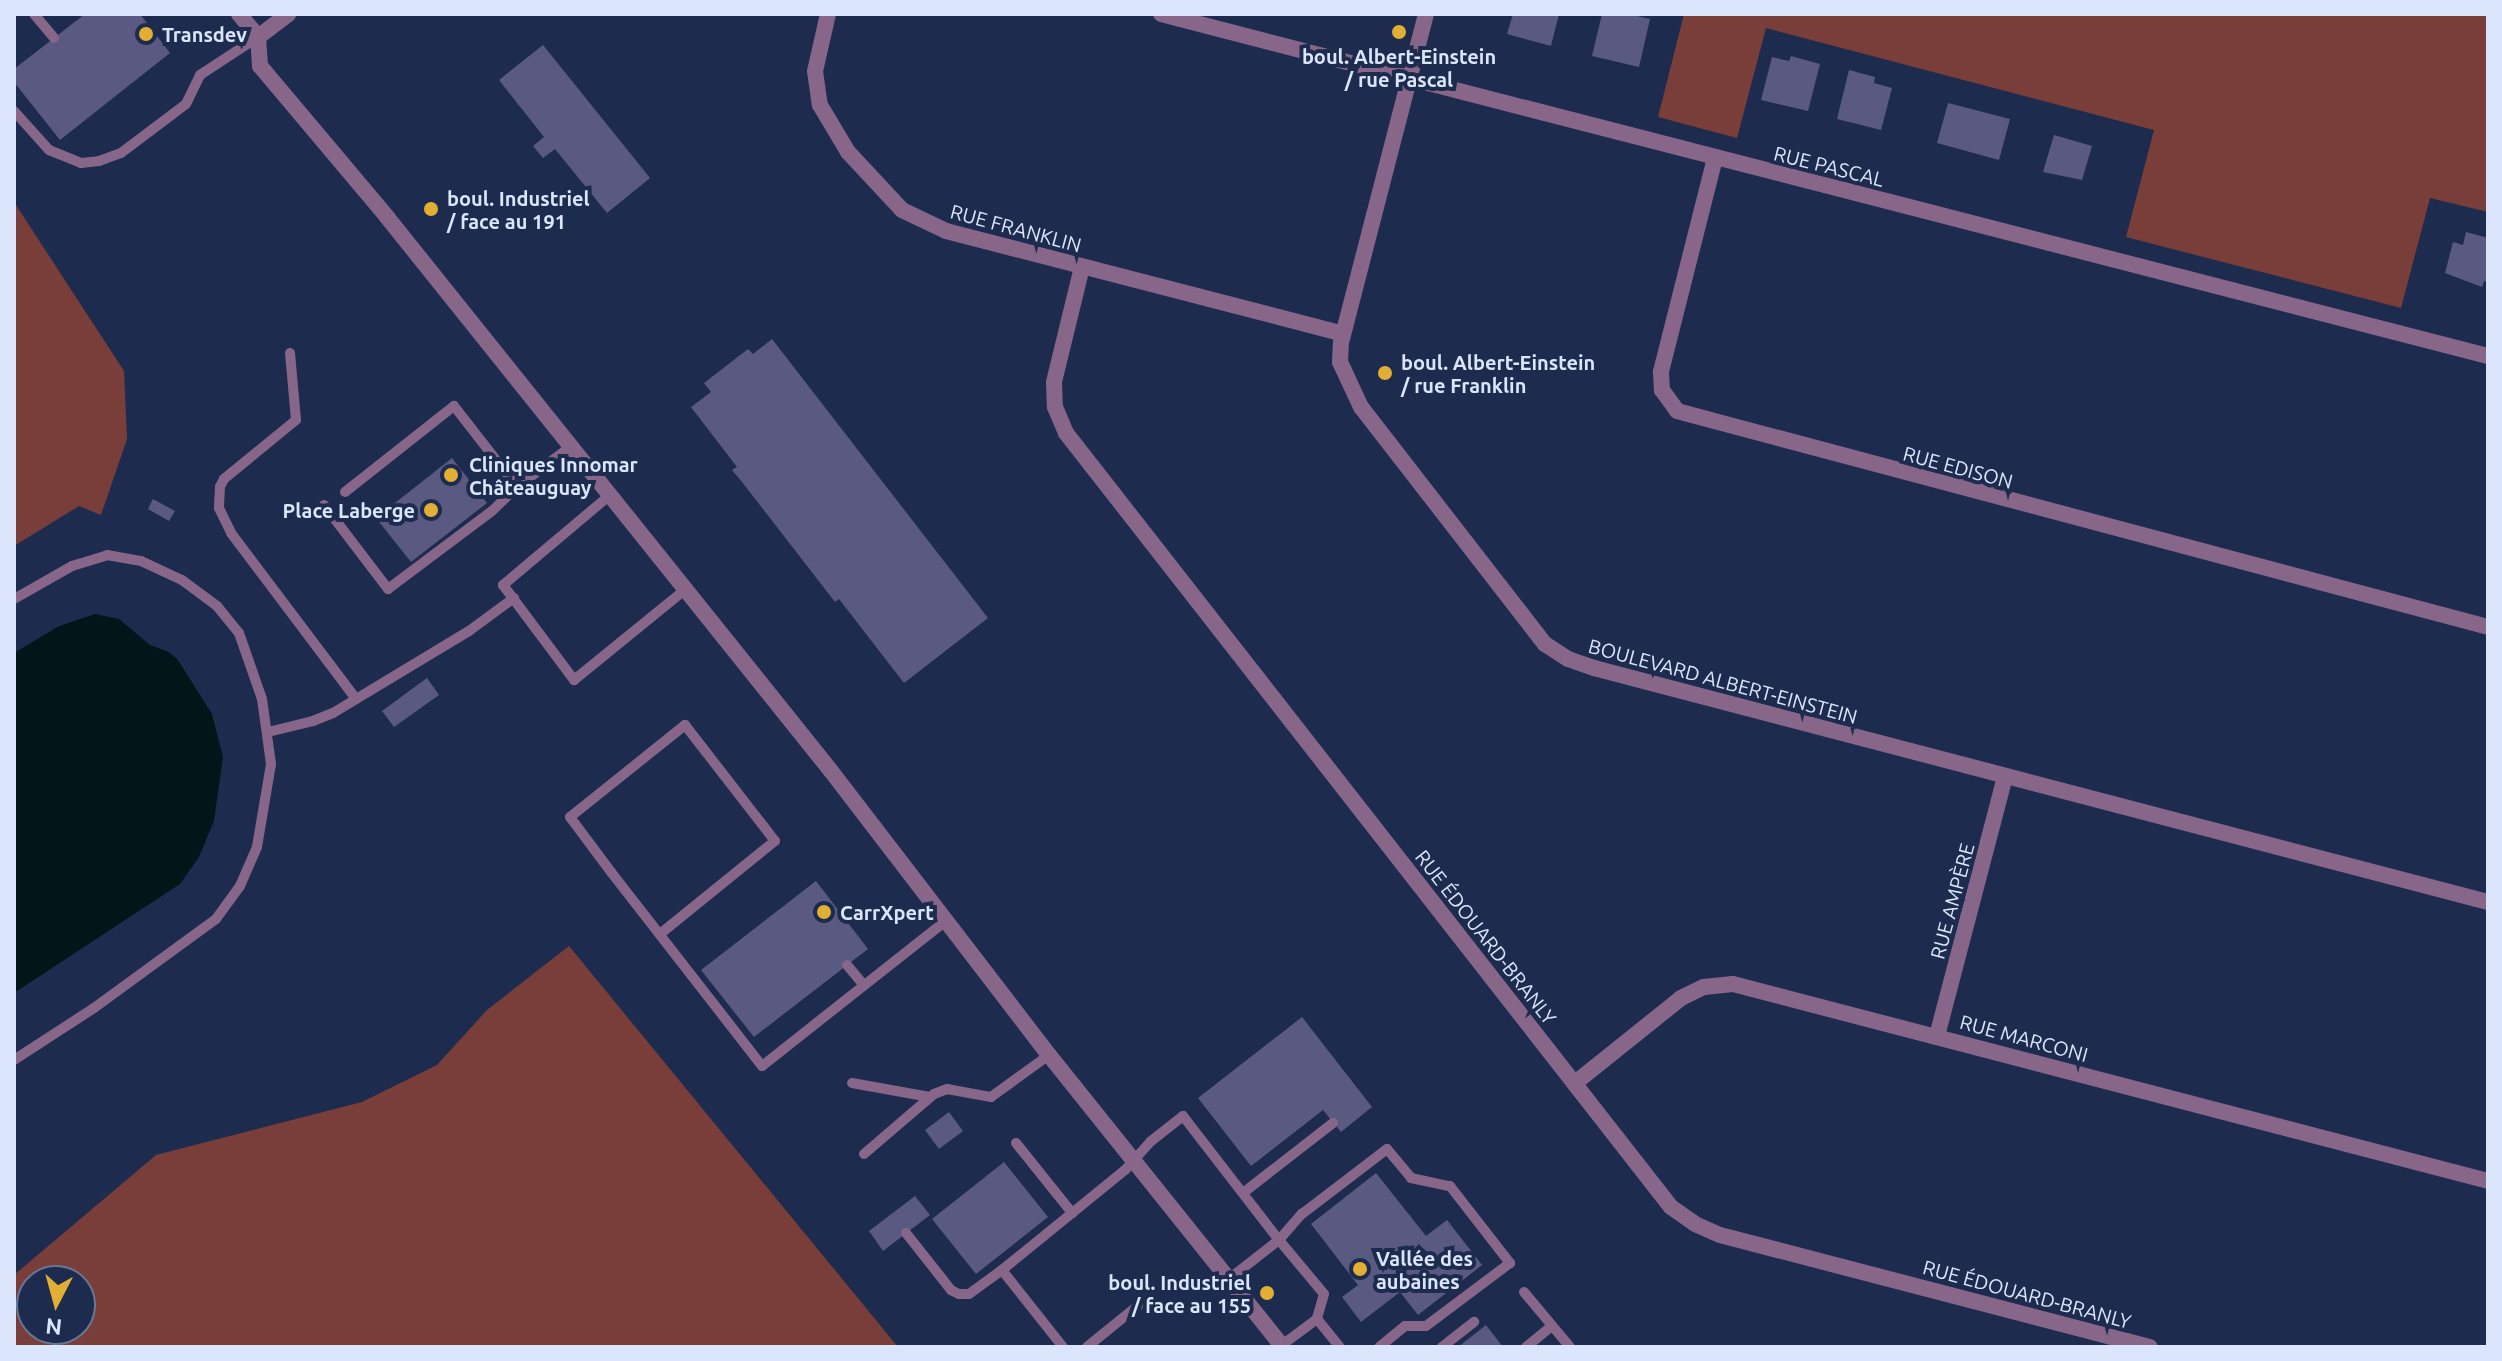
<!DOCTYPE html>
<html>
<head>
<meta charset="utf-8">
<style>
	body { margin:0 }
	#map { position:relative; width:2502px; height:1361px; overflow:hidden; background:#1d2c4e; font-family:Ubuntu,sans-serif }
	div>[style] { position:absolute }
	.green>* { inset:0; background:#793e3a }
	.water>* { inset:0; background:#001619 }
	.building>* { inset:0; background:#5a5982 }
	.service>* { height:10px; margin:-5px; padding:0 5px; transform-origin:5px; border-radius:5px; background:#876689 }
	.minor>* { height:16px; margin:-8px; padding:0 8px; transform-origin:8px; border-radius:8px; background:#876689 }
	.tertiary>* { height:16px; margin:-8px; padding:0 8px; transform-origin:8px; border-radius:8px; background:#876689 }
	.dots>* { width:22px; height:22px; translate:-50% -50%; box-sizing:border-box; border:4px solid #1d2c4e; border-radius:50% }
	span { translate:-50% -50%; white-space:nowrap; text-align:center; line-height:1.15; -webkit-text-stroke:8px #1d2c4e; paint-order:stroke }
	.poi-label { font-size:20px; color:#dbe6fc; font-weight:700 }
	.left { translate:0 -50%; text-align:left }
	.right { translate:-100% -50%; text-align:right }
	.street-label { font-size:20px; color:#dbe6fc }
	.frame { position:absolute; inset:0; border:16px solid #dbe6fc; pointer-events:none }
	.north { position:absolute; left:16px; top:1265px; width:80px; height:80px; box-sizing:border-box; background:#1d2c4e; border:2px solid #697694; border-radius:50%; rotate:186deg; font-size:22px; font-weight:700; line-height:32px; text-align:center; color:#dbe6fc }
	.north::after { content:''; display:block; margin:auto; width:28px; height:36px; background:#e2af34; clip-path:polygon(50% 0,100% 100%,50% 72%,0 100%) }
</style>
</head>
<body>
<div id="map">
	<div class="green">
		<div style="clip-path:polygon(1684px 14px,2488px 14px,2488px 212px,2430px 198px,2401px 308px,2126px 237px,2154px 130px,1766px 28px,1737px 138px,1658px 117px)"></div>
		<div style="clip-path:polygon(14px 202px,124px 371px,127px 439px,101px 515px,79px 506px,14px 546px)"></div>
		<div style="clip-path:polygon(evenodd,569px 946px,898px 1347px,14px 1347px,14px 1275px,156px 1155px,362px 1102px,437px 1065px,487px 1010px,569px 946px,80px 1281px,80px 1329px,32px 1329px,32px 1281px,80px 1281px)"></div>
	</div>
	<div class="water">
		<div style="clip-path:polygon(95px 614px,119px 619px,150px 645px,169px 652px,178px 660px,212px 714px,223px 757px,214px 821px,199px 857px,180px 884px,14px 993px,14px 653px,59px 626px)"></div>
	</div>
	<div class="building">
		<div style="clip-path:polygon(85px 14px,140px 14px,170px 53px,60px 140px,14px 82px,14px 69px)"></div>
		<div style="clip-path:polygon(1513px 14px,1559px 14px,1551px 46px,1507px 34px)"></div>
		<div style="clip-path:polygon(1602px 14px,1629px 14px,1650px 19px,1639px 67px,1592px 56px)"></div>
		<div style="clip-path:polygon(543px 45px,650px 178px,607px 213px,555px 149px,543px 158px,533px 146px,544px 137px,499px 80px)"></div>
		<div style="clip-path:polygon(1791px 56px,1820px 64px,1808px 111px,1761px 100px,1772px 57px,1789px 61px)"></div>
		<div style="clip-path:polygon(1849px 70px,1875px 77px,1874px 83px,1892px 88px,1881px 130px,1837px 119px)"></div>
		<div style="clip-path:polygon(1948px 103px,2010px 119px,1999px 160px,1937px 143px)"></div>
		<div style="clip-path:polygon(2054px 135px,2092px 146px,2082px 180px,2043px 172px)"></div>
		<div style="clip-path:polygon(2466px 232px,2488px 238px,2488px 282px,2484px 281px,2482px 287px,2445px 273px,2453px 242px,2463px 245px)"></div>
		<div style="clip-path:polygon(772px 339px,988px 618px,904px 683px,839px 599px,835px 602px,742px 482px,732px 470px,737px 467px,691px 407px,711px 392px,704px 383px,748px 349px,753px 354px)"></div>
		<div style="clip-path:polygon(452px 458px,487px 503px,411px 562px,376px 518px)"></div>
		<div style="clip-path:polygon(153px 499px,175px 511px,169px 521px,148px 509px)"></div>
		<div style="clip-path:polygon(427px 678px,439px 695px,394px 727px,382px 711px)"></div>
		<div style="clip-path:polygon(816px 881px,868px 949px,754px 1037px,701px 970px)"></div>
		<div style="clip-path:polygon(1302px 1017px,1372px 1107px,1341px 1132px,1323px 1110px,1251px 1166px,1198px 1098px)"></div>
		<div style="clip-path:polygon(949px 1112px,963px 1131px,939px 1149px,925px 1130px)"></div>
		<div style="clip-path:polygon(1004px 1162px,1048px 1217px,976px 1274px,932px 1219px)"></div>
		<div style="clip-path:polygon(1376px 1173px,1426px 1236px,1447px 1220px,1482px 1265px,1418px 1315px,1400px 1292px,1361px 1322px,1342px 1297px,1358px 1285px,1311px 1224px)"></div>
		<div style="clip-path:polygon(915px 1196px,930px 1215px,883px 1251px,869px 1231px)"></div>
		<div style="clip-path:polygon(1486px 1325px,1503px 1347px,1458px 1347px)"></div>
	</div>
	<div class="service">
		<div style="left:34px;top:14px;width:31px;rotate:50deg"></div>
		<div style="left:14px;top:111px;width:52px;rotate:48.1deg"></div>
		<div style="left:49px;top:150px;width:35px;rotate:22deg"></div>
		<div style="left:81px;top:163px;width:18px;rotate:-6deg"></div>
		<div style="left:99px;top:161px;width:23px;rotate:-20deg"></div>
		<div style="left:121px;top:153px;width:81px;rotate:-37deg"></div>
		<div style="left:186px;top:104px;width:32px;rotate:-64deg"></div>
		<div style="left:200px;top:75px;width:69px;rotate:-33.2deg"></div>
		<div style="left:290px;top:353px;width:67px;rotate:84.9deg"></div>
		<div style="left:296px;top:420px;width:93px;rotate:140.7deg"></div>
		<div style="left:224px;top:479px;width:9px;rotate:117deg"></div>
		<div style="left:220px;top:487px;width:21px;rotate:93deg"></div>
		<div style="left:219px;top:508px;width:28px;rotate:64deg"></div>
		<div style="left:231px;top:533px;width:208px;rotate:53deg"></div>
		<div style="left:345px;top:492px;width:139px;rotate:-38.3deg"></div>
		<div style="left:454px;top:406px;width:103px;rotate:52.1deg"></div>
		<div style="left:517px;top:487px;width:66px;rotate:-37deg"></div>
		<div style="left:610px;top:495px;width:140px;rotate:139.9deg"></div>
		<div style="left:503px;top:585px;width:119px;rotate:53.2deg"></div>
		<div style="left:574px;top:680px;width:144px;rotate:-39.1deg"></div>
		<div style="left:324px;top:505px;width:106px;rotate:52.7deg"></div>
		<div style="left:388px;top:589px;width:130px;rotate:-36.9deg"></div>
		<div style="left:492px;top:511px;width:35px;rotate:-44deg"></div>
		<div style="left:14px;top:599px;width:67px;rotate:-29.6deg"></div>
		<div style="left:72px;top:566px;width:37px;rotate:-17deg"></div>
		<div style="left:107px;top:555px;width:35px;rotate:10deg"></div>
		<div style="left:141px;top:561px;width:45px;rotate:24.9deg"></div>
		<div style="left:182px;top:580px;width:44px;rotate:36.6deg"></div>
		<div style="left:217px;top:606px;width:35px;rotate:51deg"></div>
		<div style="left:239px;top:633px;width:70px;rotate:70.8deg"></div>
		<div style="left:262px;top:699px;width:66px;rotate:82.1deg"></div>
		<div style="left:271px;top:764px;width:84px;rotate:99.6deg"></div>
		<div style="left:257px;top:847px;width:43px;rotate:113.6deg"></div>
		<div style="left:240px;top:886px;width:41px;rotate:126deg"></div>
		<div style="left:216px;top:919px;width:151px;rotate:143.9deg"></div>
		<div style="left:94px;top:1008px;width:95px;rotate:147deg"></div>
		<div style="left:268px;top:732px;width:46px;rotate:-13.7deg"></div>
		<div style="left:313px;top:721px;width:22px;rotate:-22deg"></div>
		<div style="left:333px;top:713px;width:159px;rotate:-31.1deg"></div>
		<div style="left:469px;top:631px;width:56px;rotate:-36.3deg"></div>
		<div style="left:660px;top:934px;width:148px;rotate:-39deg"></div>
		<div style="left:775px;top:841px;width:147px;rotate:-127.8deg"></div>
		<div style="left:685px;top:725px;width:147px;rotate:141.3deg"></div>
		<div style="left:570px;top:817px;width:69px;rotate:53.3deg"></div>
		<div style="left:611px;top:872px;width:246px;rotate:52.1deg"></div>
		<div style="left:762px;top:1066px;width:236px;rotate:-38.3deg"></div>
		<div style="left:847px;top:965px;width:26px;rotate:50deg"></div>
		<div style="left:852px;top:1083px;width:79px;rotate:10.2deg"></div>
		<div style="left:1016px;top:1143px;width:90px;rotate:51.3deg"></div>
		<div style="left:864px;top:1154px;width:92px;rotate:-40.6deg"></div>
		<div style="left:934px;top:1094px;width:14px;rotate:-21deg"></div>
		<div style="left:947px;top:1089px;width:45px;rotate:10.3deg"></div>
		<div style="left:991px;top:1097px;width:72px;rotate:-35.9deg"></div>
		<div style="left:1243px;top:1193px;width:114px;rotate:-37.9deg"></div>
		<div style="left:906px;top:1233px;width:73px;rotate:51.7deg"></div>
		<div style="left:951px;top:1290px;width:9px;rotate:27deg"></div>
		<div style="left:959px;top:1294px;width:10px"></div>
		<div style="left:969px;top:1294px;width:41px;rotate:-36deg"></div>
		<div style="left:1229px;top:1279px;width:63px;rotate:-38deg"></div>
		<div style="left:1279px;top:1240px;width:70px;rotate:50.2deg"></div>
		<div style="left:1324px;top:1294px;width:26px;rotate:106deg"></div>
		<div style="left:1317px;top:1319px;width:36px;rotate:51deg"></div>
		<div style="left:1524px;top:1292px;width:72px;rotate:50.1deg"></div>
		<div style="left:1282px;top:1345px;width:44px;rotate:-36.6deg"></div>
		<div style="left:1063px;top:1347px;width:98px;rotate:-128.4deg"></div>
		<div style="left:1002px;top:1270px;width:159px;rotate:-39.1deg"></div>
		<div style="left:1125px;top:1170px;width:38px;rotate:-48deg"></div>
		<div style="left:1150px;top:1142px;width:42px;rotate:-38.2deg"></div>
		<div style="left:1183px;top:1116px;width:157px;rotate:52.3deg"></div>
		<div style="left:1279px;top:1240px;width:35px;rotate:-49deg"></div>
		<div style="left:1302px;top:1214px;width:107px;rotate:-37.4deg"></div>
		<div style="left:1387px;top:1149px;width:38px;rotate:50deg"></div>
		<div style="left:1411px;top:1178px;width:40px;rotate:12deg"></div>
		<div style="left:1450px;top:1186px;width:98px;rotate:52.1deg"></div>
		<div style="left:1510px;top:1263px;width:105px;rotate:143.1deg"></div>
		<div style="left:1426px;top:1326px;width:21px;rotate:180deg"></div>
		<div style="left:1405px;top:1326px;width:33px;rotate:141deg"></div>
		<div style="left:1087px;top:1347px;width:68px;rotate:-39.1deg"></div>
		<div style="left:1442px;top:1347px;width:41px;rotate:-38deg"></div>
		<div style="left:1526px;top:1347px;width:33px;rotate:-39deg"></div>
	</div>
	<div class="minor">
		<div style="left:828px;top:14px;width:58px;rotate:102.8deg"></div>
		<div style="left:815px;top:71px;width:34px;rotate:82deg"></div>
		<div style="left:820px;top:105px;width:55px;rotate:59.2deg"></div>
		<div style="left:848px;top:152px;width:79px;rotate:47deg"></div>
		<div style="left:902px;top:210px;width:49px;rotate:25.5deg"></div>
		<div style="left:946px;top:231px;width:410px;rotate:14.5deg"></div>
		<div style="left:1409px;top:78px;width:1114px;rotate:14.45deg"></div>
		<div style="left:1715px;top:158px;width:221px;rotate:104.2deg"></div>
		<div style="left:1661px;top:372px;width:18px;rotate:87deg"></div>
		<div style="left:1662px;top:390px;width:26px;rotate:54deg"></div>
		<div style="left:1677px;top:411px;width:839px;rotate:14.91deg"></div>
		<div style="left:1082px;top:267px;width:118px;rotate:103.7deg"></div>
		<div style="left:1054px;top:382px;width:25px;rotate:88deg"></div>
		<div style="left:1055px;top:407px;width:28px;rotate:67deg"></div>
		<div style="left:1066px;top:433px;width:982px;rotate:51.99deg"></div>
		<div style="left:1671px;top:1207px;width:29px;rotate:35deg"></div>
		<div style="left:1695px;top:1224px;width:27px;rotate:24deg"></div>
		<div style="left:1720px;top:1235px;width:444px;rotate:14.6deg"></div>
		<div style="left:1937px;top:1036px;width:268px;rotate:-75.3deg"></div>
		<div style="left:1575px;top:1083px;width:136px;rotate:-38.7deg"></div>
		<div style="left:1681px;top:998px;width:25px;rotate:-26deg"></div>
		<div style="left:1704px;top:987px;width:29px;rotate:-6deg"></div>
		<div style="left:1733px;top:984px;width:780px;rotate:14.62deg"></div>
	</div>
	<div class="tertiary">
		<div style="left:239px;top:14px;width:30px;rotate:50deg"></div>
		<div style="left:1161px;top:14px;width:256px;rotate:14.5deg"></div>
		<div style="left:1426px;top:14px;width:339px;rotate:104.5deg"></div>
		<div style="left:1341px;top:342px;width:20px;rotate:93deg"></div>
		<div style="left:1340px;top:362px;width:50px;rotate:65deg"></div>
		<div style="left:1361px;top:407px;width:300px;rotate:52.2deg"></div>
		<div style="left:1545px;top:644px;width:27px;rotate:33deg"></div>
		<div style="left:1568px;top:659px;width:28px;rotate:19deg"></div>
		<div style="left:1594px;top:668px;width:924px;rotate:14.67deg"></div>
		<div style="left:258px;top:37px;width:29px;rotate:86deg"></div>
		<div style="left:260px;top:66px;width:197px;rotate:49.9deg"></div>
		<div style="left:387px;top:217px;width:710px;rotate:51.29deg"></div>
		<div style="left:831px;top:771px;width:358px;rotate:52.5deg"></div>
		<div style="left:1049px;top:1055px;width:374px;rotate:51.3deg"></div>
		<div style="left:258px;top:37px;width:38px;rotate:-37deg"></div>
	</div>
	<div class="dots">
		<div style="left:1399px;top:32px;background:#e2af34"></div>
		<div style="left:146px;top:34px;background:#e2af34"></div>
		<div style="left:431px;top:209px;background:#e2af34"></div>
		<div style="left:1385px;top:373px;background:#e2af34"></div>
		<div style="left:451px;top:475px;background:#e2af34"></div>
		<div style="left:431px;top:510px;background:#e2af34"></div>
		<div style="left:824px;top:912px;background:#e2af34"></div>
		<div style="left:1360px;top:1269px;background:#e2af34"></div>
		<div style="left:1267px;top:1293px;background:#e2af34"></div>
	</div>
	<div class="poi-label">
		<span class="left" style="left:162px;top:34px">Transdev</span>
		<span style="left:1399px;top:68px">boul. Albert-Einstein<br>/ rue Pascal</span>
		<span class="left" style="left:447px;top:210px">boul. Industriel<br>/ face au 191</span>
		<span class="left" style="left:1401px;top:374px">boul. Albert-Einstein<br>/ rue Franklin</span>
		<span class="left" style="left:469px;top:476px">Cliniques Innomar<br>Châteauguay</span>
		<span class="right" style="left:415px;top:510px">Place Laberge</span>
		<span class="left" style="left:840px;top:912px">CarrXpert</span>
		<span class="left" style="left:1376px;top:1270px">Vallée des<br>aubaines</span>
		<span class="right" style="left:1251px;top:1294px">boul. Industriel<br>/ face au 155</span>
	</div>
	<div class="street-label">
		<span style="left:1829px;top:166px;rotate:14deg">RUE PASCAL</span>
		<span style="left:1016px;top:228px;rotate:15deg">RUE FRANKLIN</span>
		<span style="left:1958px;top:467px;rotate:15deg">RUE EDISON</span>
		<span style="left:1723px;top:681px;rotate:15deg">BOULEVARD ALBERT-EINSTEIN</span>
		<span style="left:1952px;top:901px;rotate:-75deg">RUE AMPÈRE</span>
		<span style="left:1486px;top:937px;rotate:52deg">RUE ÉDOUARD-BRANLY</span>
		<span style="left:2024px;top:1038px;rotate:15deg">RUE MARCONI</span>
		<span style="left:2027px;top:1294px;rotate:15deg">RUE ÉDOUARD-BRANLY</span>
	</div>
	<div class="frame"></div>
	<div class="north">N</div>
</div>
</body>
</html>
